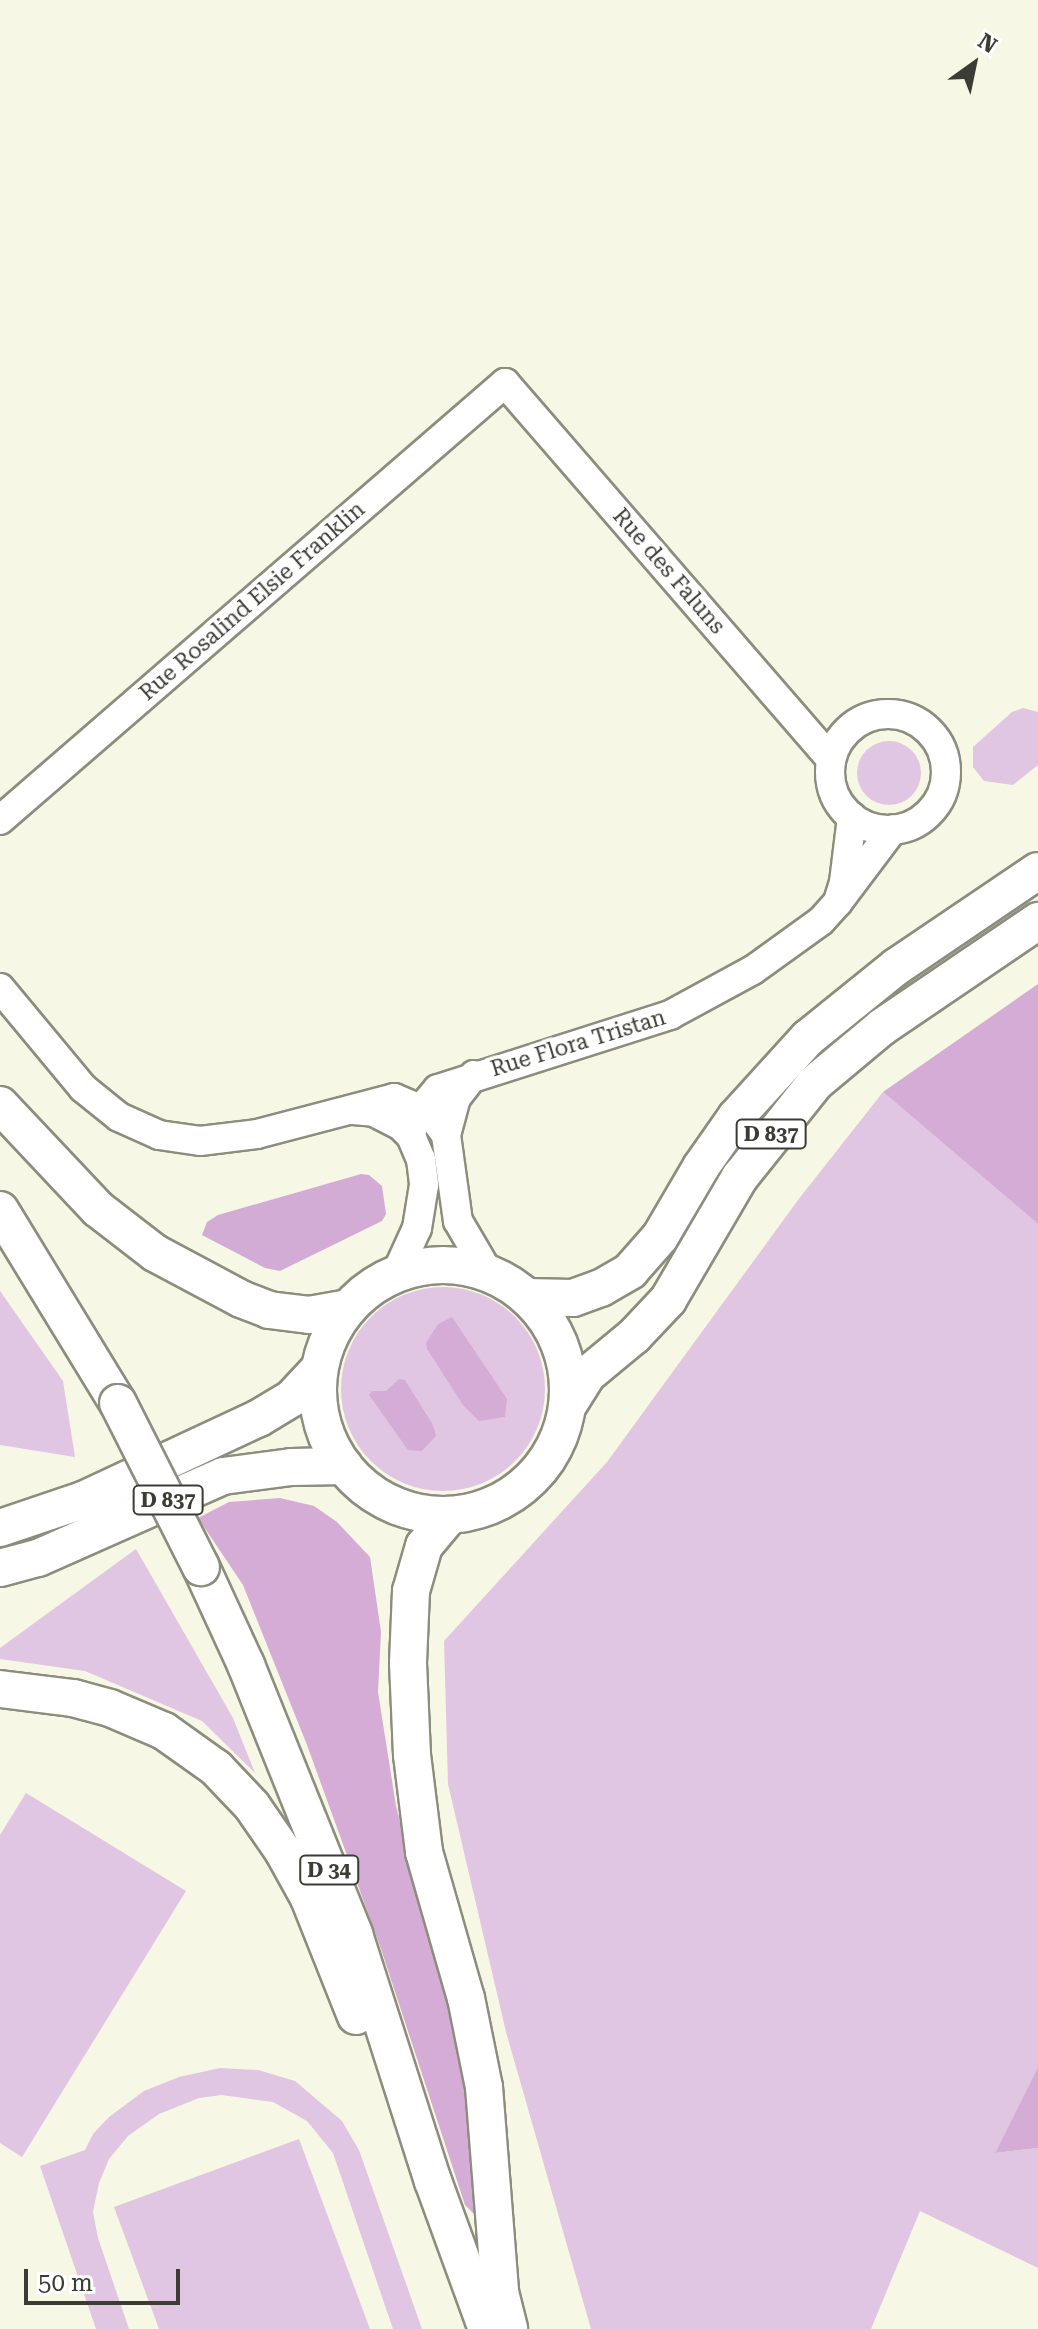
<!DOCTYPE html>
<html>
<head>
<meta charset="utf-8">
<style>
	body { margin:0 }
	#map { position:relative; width:1038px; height:2329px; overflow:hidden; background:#f6f7e5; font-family:"Roboto Serif",serif }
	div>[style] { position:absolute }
	.green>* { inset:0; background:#e0c6e2 }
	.round { border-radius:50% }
	.forest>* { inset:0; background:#d4acd6 }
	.water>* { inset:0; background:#d3acd6 }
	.roads { filter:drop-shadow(2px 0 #8c8d7d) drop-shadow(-2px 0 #8c8d7d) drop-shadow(0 2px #8c8d7d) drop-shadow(0 -2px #8c8d7d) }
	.minor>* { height:28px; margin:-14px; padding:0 14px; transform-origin:14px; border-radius:14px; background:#fff }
	.minor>.ring { margin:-14px; padding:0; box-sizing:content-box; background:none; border:28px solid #fff; border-radius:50% }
	.major>* { height:36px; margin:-18px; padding:0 18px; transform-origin:18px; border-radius:18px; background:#fff }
	.major>.ring { margin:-18px; padding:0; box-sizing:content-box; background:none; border:36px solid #fff; border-radius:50% }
	.bridges { filter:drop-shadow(2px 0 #8c8d7d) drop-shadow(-2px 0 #8c8d7d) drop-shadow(0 2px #8c8d7d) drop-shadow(0 -2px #8c8d7d) }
	.major-bridge>* { height:36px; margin:-18px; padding:0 18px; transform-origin:18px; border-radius:18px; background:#fff }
	span { translate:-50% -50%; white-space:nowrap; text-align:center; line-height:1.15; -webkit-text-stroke:7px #fff; paint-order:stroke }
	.shield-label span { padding:2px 6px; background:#fff; border:2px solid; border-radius:6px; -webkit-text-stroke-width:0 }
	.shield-label { font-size:20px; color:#3b3c34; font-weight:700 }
	.street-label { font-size:22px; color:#3b3c34 }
	.north { position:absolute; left:934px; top:24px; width:80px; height:80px; -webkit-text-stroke:6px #fff; paint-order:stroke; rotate:33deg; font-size:22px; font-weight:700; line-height:32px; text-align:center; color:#3b3c34 }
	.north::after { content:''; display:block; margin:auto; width:28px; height:36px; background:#3b3c34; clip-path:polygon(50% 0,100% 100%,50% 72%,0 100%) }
	.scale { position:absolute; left:24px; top:2269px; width:156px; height:36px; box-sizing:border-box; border:4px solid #3b3c34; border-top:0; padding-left:10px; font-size:24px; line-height:28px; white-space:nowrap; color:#3b3c34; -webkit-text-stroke:6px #fff; paint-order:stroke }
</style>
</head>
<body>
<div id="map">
	<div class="green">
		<div style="clip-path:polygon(1023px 708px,1038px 712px,1038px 765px,1013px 785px,984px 781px,973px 767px,973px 747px,1012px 712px)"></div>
		<div class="round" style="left:857px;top:741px;width:64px;height:64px"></div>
		<div style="clip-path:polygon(883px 1092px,1038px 1224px,1038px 2067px,995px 2153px,1038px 2148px,1038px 2268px,920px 2211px,871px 2329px,591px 2329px,506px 2032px,448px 1784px,444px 1641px,607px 1462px,798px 1200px)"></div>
		<div class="round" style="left:341px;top:1287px;width:204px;height:204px"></div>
		<div style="clip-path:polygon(0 1291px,63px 1381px,75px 1457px,0 1445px)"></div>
		<div style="clip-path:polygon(136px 1549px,233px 1718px,255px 1773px,202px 1721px,85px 1671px,0 1659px,0 1648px)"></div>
		<div style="clip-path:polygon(26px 1793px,186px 1891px,22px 2157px,0 2143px,0 1835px)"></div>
		<div style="clip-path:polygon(220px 2068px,258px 2070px,295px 2081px,342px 2121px,359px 2150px,422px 2329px,393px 2329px,333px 2153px,307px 2121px,273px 2102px,222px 2095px,199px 2098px,159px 2114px,128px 2136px,109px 2159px,99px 2183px,93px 2212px,98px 2238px,129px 2329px,96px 2329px,40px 2166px,85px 2150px,93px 2134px,109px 2117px,144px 2091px,179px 2077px)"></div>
		<div style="clip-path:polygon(299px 2139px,370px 2329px,159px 2329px,114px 2207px)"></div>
	</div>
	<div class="forest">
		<div style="clip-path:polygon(1038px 984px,1038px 1224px,883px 1092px)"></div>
		<div style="clip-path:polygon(452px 1317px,507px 1399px,505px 1417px,479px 1421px,463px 1405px,427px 1349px,426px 1343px,438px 1324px)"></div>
		<div style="clip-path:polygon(399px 1379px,405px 1380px,433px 1425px,436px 1436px,422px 1451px,408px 1450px,369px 1395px,372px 1391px,386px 1391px)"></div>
		<div style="clip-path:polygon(280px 1498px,314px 1506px,337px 1522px,370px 1557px,381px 1632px,378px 1692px,396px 1806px,473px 2104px,474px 2214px,465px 2205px,381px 1949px,307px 1745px,243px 1585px,198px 1518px,229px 1502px)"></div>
		<div style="clip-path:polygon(1038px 2067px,1038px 2148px,995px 2153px)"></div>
	</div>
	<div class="water">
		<div style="clip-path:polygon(361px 1174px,369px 1175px,382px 1186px,386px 1214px,382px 1221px,280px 1271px,265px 1268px,202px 1235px,207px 1222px,218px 1215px)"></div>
	</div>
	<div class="roads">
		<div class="minor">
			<div class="ring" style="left:830px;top:714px;width:88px;height:88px"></div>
			<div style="left:852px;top:817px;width:65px;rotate:97deg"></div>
			<div style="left:844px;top:882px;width:21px;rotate:107deg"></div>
			<div style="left:838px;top:902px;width:91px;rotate:-53deg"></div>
			<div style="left:0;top:820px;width:668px;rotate:-40.87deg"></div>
			<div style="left:505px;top:383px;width:498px;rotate:49.1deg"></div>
			<div style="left:0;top:988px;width:130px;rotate:50.3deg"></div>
			<div style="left:83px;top:1088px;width:46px;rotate:38.9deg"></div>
			<div style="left:119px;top:1117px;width:44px;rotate:24.2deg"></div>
			<div style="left:159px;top:1135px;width:41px;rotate:8.3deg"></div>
			<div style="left:200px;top:1141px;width:57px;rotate:-7deg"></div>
			<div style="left:257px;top:1134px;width:142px;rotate:-14.7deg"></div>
			<div style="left:394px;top:1098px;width:39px;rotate:23deg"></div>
			<div style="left:430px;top:1113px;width:27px;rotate:54deg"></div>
			<div style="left:474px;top:1075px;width:29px;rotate:128deg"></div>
			<div style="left:456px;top:1098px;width:38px;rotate:105deg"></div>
			<div style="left:446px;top:1135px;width:87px;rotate:82.1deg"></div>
			<div style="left:458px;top:1221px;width:61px;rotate:59.7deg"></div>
			<div style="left:353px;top:1110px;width:21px;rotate:5deg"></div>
			<div style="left:374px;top:1112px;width:29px;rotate:27deg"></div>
			<div style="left:400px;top:1125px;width:16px;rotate:45deg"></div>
			<div style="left:411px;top:1136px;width:25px;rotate:67deg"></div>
			<div style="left:421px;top:1159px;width:26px;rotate:83deg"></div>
			<div style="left:424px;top:1185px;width:44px;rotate:99.2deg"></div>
			<div style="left:417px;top:1228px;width:51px;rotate:114.5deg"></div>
			<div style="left:411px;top:1136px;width:20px;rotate:-79deg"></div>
			<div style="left:415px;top:1116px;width:35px;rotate:-50deg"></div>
			<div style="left:438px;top:1089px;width:244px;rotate:-17.7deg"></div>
			<div style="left:670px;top:1015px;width:94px;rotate:-28.5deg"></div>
			<div style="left:753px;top:970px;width:84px;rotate:-35.8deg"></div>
			<div style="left:821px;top:921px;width:25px;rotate:-48deg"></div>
		</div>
		<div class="major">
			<div style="left:0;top:1105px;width:143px;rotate:46.7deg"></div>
			<div style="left:98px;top:1209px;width:72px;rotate:37.7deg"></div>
			<div style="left:155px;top:1253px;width:98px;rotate:28.1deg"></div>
			<div style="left:241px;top:1299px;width:30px;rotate:21deg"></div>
			<div style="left:269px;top:1310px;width:40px;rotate:7.1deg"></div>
			<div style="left:309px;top:1315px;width:40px;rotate:-10deg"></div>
			<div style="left:0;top:1210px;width:226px;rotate:58.6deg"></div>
			<div class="ring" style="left:318px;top:1265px;width:214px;height:214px"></div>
			<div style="left:527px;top:1297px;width:46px;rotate:1.2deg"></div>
			<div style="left:573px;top:1298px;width:30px;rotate:-20deg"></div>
			<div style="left:601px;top:1288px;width:34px;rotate:-30deg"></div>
			<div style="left:630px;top:1271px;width:45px;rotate:-48.6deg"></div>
			<div style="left:660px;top:1237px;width:81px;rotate:-59.6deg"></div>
			<div style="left:701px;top:1167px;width:61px;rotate:-55deg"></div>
			<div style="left:736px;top:1117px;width:107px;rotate:-47.7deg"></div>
			<div style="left:808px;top:1038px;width:113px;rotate:-38.9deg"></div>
			<div style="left:896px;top:967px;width:171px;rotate:-34.1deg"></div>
			<div style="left:567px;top:1407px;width:39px;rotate:-58deg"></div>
			<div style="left:588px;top:1374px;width:60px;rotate:-39.6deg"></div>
			<div style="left:634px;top:1336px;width:50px;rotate:-46.6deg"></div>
			<div style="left:668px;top:1300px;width:143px;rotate:-59.7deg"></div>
			<div style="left:740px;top:1177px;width:120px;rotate:-51.4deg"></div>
			<div style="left:815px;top:1083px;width:87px;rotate:-39.9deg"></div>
			<div style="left:882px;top:1027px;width:189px;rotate:-34.2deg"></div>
			<div style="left:450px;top:1515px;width:40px;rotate:130deg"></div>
			<div style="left:424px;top:1546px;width:47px;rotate:106.1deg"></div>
			<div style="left:411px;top:1591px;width:72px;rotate:92.4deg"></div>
			<div style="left:408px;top:1663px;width:92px;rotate:87.5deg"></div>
			<div style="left:412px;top:1755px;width:98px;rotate:82.9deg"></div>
			<div style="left:424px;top:1852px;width:152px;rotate:74deg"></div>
			<div style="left:466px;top:1998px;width:91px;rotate:78.6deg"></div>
			<div style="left:484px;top:2087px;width:206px;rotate:85.5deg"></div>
			<div style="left:500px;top:2292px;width:38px;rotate:76deg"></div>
			<div style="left:0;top:1528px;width:88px;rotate:-18.6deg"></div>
			<div style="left:83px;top:1500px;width:194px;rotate:-25deg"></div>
			<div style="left:259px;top:1418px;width:39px;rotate:-31deg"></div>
			<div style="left:292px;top:1398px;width:40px;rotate:-47deg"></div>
			<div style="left:201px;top:1567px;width:108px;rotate:65.3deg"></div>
			<div style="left:246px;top:1665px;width:290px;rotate:68.1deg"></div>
			<div style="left:354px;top:1934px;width:259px;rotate:72.3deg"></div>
			<div style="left:433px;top:2181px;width:158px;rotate:70deg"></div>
			<div style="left:0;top:1568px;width:39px;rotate:-15deg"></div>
			<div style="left:38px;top:1558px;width:202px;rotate:-23.9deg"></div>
			<div style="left:223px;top:1476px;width:69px;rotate:-7.5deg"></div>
			<div style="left:291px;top:1467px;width:53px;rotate:-1.1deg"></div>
			<div style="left:0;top:1689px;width:74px;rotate:7deg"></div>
			<div style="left:73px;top:1698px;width:38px;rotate:15deg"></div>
			<div style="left:110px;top:1708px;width:59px;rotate:23.1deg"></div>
			<div style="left:164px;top:1731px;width:64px;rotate:35.4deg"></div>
			<div style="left:216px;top:1768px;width:52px;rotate:46.5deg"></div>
			<div style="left:252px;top:1806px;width:55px;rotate:55.4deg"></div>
			<div style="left:283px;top:1851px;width:54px;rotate:61deg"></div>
			<div style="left:309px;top:1898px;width:127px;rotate:68.3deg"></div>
		</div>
	</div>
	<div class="bridges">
		<div class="major-bridge">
			<div style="left:118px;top:1403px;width:184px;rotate:63.2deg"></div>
		</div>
	</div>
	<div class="shield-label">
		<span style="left:771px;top:1134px">D 837</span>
		<span style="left:168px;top:1500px">D 837</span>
		<span style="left:329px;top:1870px">D 34</span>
	</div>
	<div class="street-label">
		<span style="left:669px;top:571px;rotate:49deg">Rue des Faluns</span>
		<span style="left:252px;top:601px;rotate:-41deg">Rue Rosalind Elsie Franklin</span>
		<span style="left:578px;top:1043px;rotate:-17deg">Rue Flora Tristan</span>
	</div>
	<div class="north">N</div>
	<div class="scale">50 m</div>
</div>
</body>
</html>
